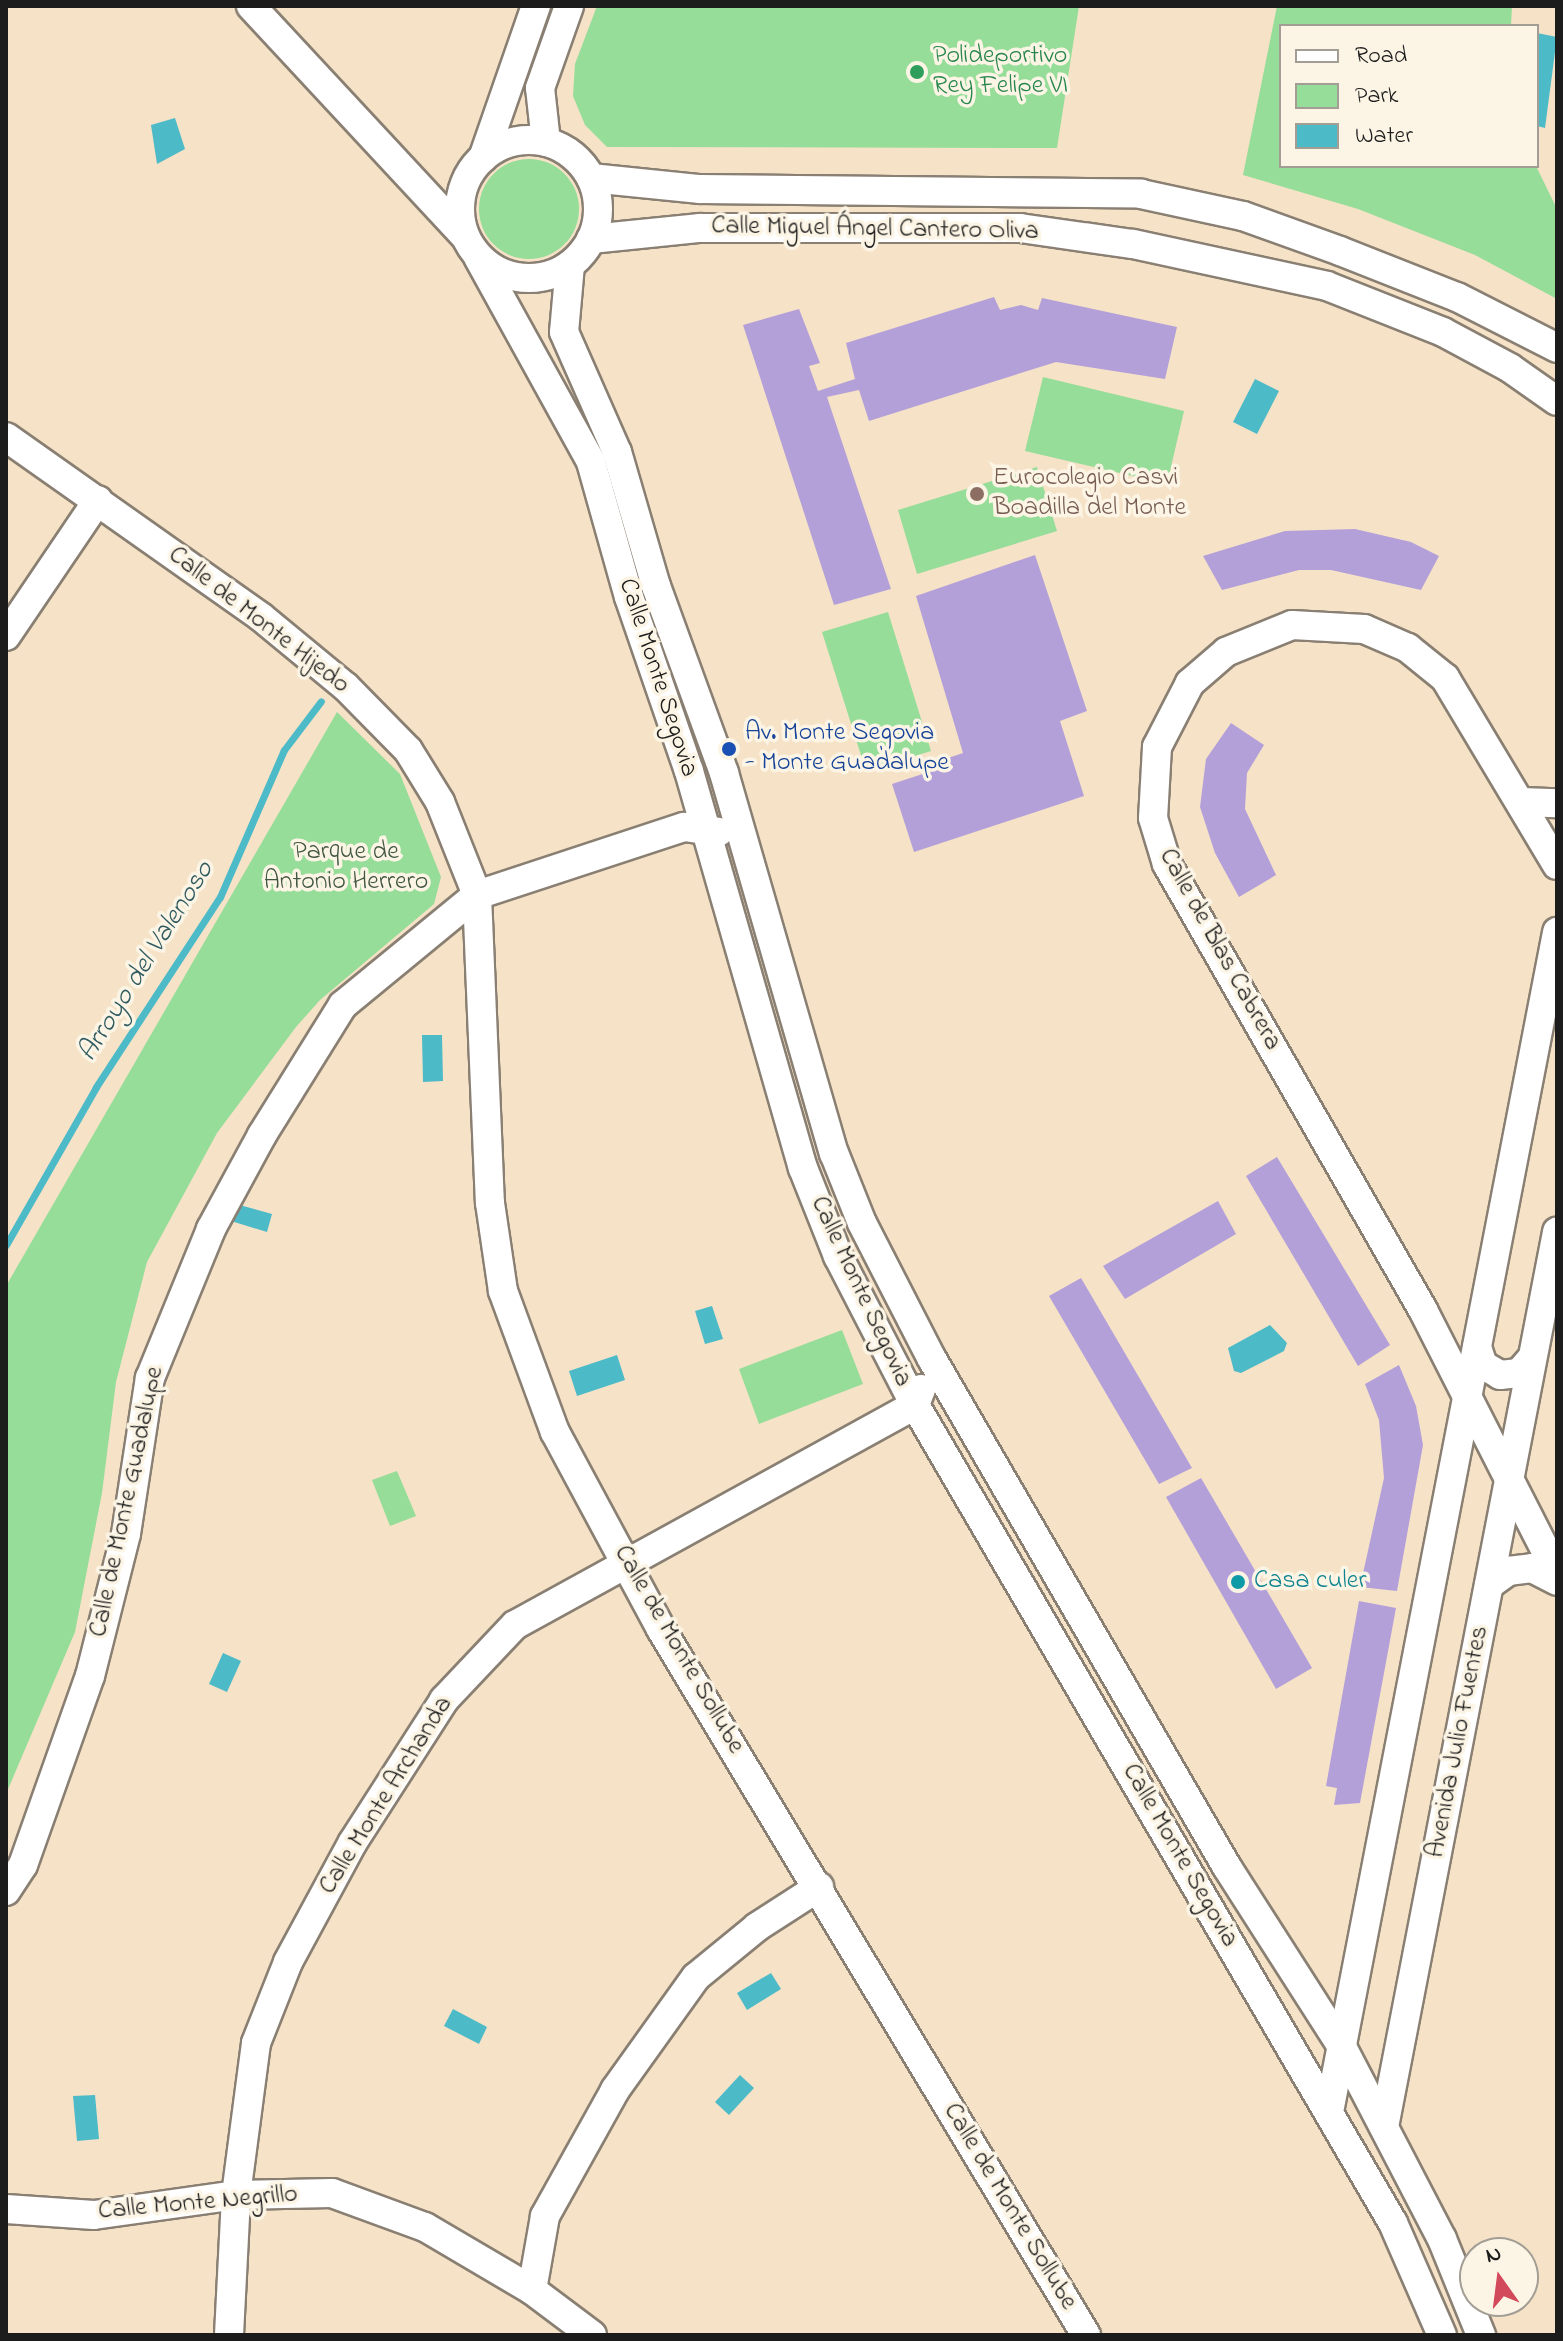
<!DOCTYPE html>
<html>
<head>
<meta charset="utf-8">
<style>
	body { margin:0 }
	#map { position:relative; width:1563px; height:2341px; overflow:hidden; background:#f6e2c7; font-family:"Indie Flower",sans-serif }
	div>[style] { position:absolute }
	.green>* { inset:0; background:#95dd98 }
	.round { border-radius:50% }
	.water>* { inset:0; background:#4dbac8 }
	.stream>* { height:7px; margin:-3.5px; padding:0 3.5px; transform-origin:3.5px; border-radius:3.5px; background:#4dbac8 }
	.building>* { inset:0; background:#b3a0d9 }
	.roads { filter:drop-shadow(2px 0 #897f72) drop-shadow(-2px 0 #897f72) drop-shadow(0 2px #897f72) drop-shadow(0 -2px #897f72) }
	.minor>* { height:28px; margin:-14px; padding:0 14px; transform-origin:14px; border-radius:14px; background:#fff }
	.minor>.ring { margin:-14px; padding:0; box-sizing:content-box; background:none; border:28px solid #fff; border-radius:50% }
	.dots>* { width:22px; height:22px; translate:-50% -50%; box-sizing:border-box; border:4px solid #fcf5e5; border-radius:50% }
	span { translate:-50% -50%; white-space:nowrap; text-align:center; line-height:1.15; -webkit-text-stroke:7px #fcf5e5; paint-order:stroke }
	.leisure-label { font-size:26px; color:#27864d }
	.left { translate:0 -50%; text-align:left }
	.street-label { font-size:26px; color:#1c1c1c }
	.education-label { font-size:26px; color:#785e54 }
	.transit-label { font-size:26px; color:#164399 }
	.park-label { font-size:26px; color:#405641 }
	.culture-label { font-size:26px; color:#0d838f }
	.water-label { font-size:28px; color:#305b61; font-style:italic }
	.frame { position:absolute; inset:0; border:8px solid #1c1c1c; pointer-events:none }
	.legend { position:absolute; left:1279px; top:24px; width:260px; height:144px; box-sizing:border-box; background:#fcf5e5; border:2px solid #a29e95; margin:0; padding:10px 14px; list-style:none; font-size:24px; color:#1c1c1c }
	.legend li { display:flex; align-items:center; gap:16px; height:40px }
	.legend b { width:40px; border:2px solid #a29e95 }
	.north { position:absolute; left:1459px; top:2237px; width:80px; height:80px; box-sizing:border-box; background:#fcf5e5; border:2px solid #a29e95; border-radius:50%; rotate:346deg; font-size:22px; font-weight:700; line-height:32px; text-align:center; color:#1c1c1c }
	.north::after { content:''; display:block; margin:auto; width:28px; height:36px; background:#d1495b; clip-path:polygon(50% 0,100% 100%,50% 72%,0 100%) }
</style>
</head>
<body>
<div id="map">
	<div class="green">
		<div style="clip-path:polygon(597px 6px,1079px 6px,1057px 148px,607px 147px,585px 125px,573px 96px,575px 64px)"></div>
		<div style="clip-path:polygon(1277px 6px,1512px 6px,1511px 26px,1281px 26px,1281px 166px,1536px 166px,1557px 209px,1557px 299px,1475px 255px,1358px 209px,1243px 175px)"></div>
		<div class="round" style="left:479px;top:159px;width:100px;height:100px"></div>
		<div style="clip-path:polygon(1043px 377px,1184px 411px,1167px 484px,1025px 451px)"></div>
		<div style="clip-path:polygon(1037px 467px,1057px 531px,917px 574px,898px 510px)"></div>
		<div style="clip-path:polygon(888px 612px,931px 751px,866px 771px,822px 632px)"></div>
		<div style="clip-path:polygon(337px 712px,400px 774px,441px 877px,434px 904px,320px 1000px,296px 1027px,217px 1133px,147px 1262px,116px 1382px,102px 1493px,75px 1632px,6px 1794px,6px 1286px)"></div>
		<div style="clip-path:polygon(842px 1330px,863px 1384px,759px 1424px,739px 1369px)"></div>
		<div style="clip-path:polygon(397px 1471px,416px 1516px,390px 1526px,372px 1480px)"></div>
	</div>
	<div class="water">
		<div style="clip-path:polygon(1537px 33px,1557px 37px,1545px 128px,1537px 126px)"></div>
		<div style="clip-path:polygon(175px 118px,185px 149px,157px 164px,151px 125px)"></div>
		<div style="clip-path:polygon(1255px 379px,1279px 391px,1257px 434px,1233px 422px)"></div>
		<div style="clip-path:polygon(422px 1035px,442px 1035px,443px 1081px,423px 1082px)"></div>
		<div style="clip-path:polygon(236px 1204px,272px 1214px,267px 1232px,231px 1221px)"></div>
		<div style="clip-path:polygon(712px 1306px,723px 1339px,705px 1344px,695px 1311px)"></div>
		<div style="clip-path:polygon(1270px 1325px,1287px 1343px,1284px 1351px,1241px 1373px,1234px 1371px,1228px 1348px)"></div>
		<div style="clip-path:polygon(617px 1355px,625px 1380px,577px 1396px,569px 1371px)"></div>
		<div style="clip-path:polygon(223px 1653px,241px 1661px,227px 1692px,209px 1684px)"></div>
		<div style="clip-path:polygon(771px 1973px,781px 1989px,747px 2010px,737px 1993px)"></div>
		<div style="clip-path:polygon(453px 2009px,487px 2027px,479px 2044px,444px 2026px)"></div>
		<div style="clip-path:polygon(740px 2075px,754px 2088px,729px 2115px,715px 2102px)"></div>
		<div style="clip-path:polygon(95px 2095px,99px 2139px,77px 2141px,73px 2096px)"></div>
	</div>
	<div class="stream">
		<div style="left:6px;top:1245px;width:182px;rotate:-60.3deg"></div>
		<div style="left:96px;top:1087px;width:227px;rotate:-56.9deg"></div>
		<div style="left:220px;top:897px;width:160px;rotate:-66.5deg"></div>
		<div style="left:284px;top:750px;width:61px;rotate:-52.9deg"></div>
	</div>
	<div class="building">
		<div style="clip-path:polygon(994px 297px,1000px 310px,1021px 305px,1038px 310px,1042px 298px,1177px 327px,1165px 379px,1056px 362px,869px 421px,859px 390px,827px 397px,891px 589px,834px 605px,743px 325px,799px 309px,820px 363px,809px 366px,818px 391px,855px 379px,846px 343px)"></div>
		<div style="clip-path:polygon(1355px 529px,1411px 542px,1439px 556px,1421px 590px,1331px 570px,1299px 570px,1222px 590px,1203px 556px,1285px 531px)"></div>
		<div style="clip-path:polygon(1035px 555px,1087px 711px,1060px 721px,1084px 796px,914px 852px,892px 784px,947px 766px,945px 759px,963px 753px,916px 596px)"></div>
		<div style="clip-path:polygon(1231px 723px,1264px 745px,1247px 773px,1245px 809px,1276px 875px,1239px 897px,1215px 853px,1200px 807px,1206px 759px)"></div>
		<div style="clip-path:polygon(1277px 1157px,1390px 1345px,1358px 1366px,1246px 1176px)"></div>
		<div style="clip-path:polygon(1218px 1201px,1236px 1234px,1125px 1299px,1103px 1266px)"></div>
		<div style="clip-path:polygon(1081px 1278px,1192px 1468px,1159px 1484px,1049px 1296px)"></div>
		<div style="clip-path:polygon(1399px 1365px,1416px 1406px,1423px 1445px,1397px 1591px,1360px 1587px,1384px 1478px,1379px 1420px,1365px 1384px)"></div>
		<div style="clip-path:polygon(1201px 1478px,1312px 1668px,1276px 1689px,1166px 1497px)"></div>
		<div style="clip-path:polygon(1359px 1601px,1396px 1608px,1360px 1803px,1334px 1805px,1337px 1788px,1326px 1786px)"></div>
	</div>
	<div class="roads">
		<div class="minor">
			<div style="left:251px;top:6px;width:313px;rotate:47.1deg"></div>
			<div class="ring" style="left:460px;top:140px;width:110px;height:110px"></div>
			<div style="left:546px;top:142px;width:54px;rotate:-96.3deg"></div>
			<div style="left:540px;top:88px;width:87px;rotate:-70.5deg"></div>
			<div style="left:483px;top:158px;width:161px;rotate:-70.8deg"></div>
			<div style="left:591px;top:178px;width:110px;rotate:5.8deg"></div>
			<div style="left:700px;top:189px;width:441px;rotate:0.6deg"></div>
			<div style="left:1141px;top:194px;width:104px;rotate:12.2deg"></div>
			<div style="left:1243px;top:216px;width:103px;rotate:19.8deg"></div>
			<div style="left:1340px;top:251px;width:126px;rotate:21.5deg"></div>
			<div style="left:1457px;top:297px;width:112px;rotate:27deg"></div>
			<div style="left:591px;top:239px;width:110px;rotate:-5.8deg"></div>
			<div style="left:700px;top:228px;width:320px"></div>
			<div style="left:1020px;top:228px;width:114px;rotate:8.1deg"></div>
			<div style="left:1133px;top:244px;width:198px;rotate:12.2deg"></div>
			<div style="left:1327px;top:286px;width:125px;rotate:21.6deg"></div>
			<div style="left:1443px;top:332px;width:76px;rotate:28.2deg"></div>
			<div style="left:1510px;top:368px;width:57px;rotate:35.1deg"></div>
			<div style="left:478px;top:257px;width:234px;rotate:61.1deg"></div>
			<div style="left:591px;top:462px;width:140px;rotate:74.3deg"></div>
			<div style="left:629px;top:597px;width:184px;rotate:71deg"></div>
			<div style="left:689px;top:771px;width:413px;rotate:74deg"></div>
			<div style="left:803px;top:1168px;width:95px;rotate:68.3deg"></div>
			<div style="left:838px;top:1256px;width:168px;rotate:62.7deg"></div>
			<div style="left:915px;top:1405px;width:947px;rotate:59.7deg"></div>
			<div style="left:1393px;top:2223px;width:122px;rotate:66.4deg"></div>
			<div style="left:570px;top:265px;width:67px;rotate:95.1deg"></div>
			<div style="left:564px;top:332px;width:131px;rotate:66.2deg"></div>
			<div style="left:617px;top:452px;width:140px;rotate:73.8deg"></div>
			<div style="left:656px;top:586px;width:199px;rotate:70deg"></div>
			<div style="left:724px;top:773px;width:396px;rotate:73.9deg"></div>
			<div style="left:834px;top:1153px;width:75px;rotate:68.2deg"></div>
			<div style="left:862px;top:1223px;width:153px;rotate:62.8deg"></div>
			<div style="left:932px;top:1359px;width:587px;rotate:59.86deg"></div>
			<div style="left:1227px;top:1867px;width:214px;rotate:57.4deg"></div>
			<div style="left:1342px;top:2047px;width:216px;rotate:62.5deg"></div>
			<div style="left:1442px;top:2239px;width:104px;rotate:67.9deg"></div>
			<div style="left:6px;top:437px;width:312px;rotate:35.2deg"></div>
			<div style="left:261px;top:617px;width:110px;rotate:39.5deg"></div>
			<div style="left:346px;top:687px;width:88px;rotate:45.5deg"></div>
			<div style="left:408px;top:750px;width:61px;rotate:58.4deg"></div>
			<div style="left:440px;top:802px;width:100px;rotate:68.3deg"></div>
			<div style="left:477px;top:895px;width:308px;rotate:87.6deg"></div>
			<div style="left:490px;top:1203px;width:89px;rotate:81.6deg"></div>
			<div style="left:503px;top:1291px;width:150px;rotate:69.8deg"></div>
			<div style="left:555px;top:1432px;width:224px;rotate:61.7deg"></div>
			<div style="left:661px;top:1629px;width:824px;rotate:58.95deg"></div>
			<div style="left:6px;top:636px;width:164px;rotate:-55.9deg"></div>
			<div style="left:1521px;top:802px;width:36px;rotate:2deg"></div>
			<div style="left:1557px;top:865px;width:218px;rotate:-120.9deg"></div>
			<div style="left:1445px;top:678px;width:48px;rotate:-141deg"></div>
			<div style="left:1408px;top:648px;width:48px;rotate:-156.6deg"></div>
			<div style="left:1364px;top:629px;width:72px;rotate:-176.8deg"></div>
			<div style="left:1292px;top:625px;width:71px;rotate:157.8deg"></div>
			<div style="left:1226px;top:652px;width:48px;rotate:139.3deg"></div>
			<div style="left:1190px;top:683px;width:72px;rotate:117.3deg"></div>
			<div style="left:1157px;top:747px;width:71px;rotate:93.2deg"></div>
			<div style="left:1153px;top:818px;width:48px;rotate:73.1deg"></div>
			<div style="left:1167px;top:864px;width:514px;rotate:60.14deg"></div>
			<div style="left:1423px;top:1310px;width:295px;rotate:63deg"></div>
			<div style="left:1477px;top:1347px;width:19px;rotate:72deg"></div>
			<div style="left:1483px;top:1365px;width:20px;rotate:30deg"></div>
			<div style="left:1500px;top:1375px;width:19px;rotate:-6deg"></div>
			<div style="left:1519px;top:1373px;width:20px;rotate:-49deg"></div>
			<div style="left:1489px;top:1585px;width:24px;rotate:-36deg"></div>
			<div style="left:1508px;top:1571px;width:24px;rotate:-7deg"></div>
			<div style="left:1532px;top:1568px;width:28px;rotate:27deg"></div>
			<div style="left:6px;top:1891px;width:31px;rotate:-57deg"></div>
			<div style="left:23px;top:1865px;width:201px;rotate:-70.5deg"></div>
			<div style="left:90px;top:1676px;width:146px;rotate:-75.8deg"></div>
			<div style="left:126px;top:1534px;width:158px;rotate:-81.3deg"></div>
			<div style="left:150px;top:1378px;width:161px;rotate:-67.7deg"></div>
			<div style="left:211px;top:1229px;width:107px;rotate:-61.5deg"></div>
			<div style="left:262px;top:1135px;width:153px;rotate:-58.1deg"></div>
			<div style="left:343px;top:1005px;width:173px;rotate:-39.4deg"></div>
			<div style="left:477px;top:895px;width:218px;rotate:-18.2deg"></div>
			<div style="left:684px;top:827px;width:35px;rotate:8deg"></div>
			<div style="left:1329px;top:2112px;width:1202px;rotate:-79.06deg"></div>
			<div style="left:1384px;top:2127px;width:912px;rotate:-79.06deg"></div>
			<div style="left:6px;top:2209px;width:88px;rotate:3.9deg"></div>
			<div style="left:94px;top:2215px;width:143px;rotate:-8deg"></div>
			<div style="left:236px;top:2195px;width:96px;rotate:-1.2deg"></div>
			<div style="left:332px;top:2193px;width:99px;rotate:20.1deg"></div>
			<div style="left:425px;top:2227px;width:124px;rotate:30.5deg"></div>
			<div style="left:532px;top:2290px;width:75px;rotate:36.9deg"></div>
			<div style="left:532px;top:2290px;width:75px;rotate:-80deg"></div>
			<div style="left:545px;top:2216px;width:144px;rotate:-60.9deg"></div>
			<div style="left:615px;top:2090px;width:139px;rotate:-54.4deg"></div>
			<div style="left:696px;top:1977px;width:79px;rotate:-39.3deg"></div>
			<div style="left:757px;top:1927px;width:74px;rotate:-32.8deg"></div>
			<div style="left:229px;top:2335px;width:140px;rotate:-87.1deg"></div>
			<div style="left:236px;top:2195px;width:153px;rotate:-82.5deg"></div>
			<div style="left:256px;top:2043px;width:87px;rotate:-68.4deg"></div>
			<div style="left:288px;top:1962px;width:136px;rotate:-61.6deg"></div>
			<div style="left:353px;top:1842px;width:169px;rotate:-57.3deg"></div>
			<div style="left:444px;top:1700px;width:103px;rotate:-46.6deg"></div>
			<div style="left:515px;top:1625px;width:457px;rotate:-28.8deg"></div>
			<div style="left:915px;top:1405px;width:17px;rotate:-69deg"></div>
		</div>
	</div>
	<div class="dots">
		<div style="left:917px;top:72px;background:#2e9e5b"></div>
		<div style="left:977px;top:494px;background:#8d6e63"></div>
		<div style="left:729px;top:749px;background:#1a4fb4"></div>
		<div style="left:1238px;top:1582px;background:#0f9aa8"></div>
	</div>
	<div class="leisure-label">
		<span class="left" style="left:933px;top:72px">Polideportivo<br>Rey Felipe VI</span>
	</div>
	<div class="street-label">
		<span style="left:875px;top:230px;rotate:1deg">Calle Miguel Ángel Cantero Oliva</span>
		<span style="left:258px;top:621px;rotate:38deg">Calle de Monte Hijedo</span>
		<span style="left:657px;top:678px;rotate:72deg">Calle Monte Segovia</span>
		<span style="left:1219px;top:950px;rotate:61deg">Calle de Blas Cabrera</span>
		<span style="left:860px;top:1292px;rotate:65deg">Calle Monte Segovia</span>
		<span style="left:128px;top:1502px;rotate:-78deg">Calle de Monte Guadalupe</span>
		<span style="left:678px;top:1650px;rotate:60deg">Calle de Monte Sollube</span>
		<span style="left:1459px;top:1742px;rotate:-79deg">Avenida Julio Fuentes</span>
		<span style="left:387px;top:1796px;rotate:-58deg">Calle Monte Archanda</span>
		<span style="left:1179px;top:1856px;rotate:60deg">Calle Monte Segovia</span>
		<span style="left:198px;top:2204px;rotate:-5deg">Calle Monte Negrillo</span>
		<span style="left:1009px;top:2207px;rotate:59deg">Calle de Monte Sollube</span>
	</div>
	<div class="education-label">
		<span class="left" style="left:993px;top:494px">Eurocolegio Casvi<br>Boadilla del Monte</span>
	</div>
	<div class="transit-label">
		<span class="left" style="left:745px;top:749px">Av. Monte Segovia<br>- Monte Guadalupe</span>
	</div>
	<div class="park-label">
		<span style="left:346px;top:868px">Parque de<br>Antonio Herrero</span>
	</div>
	<div class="culture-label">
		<span class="left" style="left:1254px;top:1582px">Casa culer</span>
	</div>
	<div class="water-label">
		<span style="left:147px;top:962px;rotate:-58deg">Arroyo del Valenoso</span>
	</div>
	<div class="frame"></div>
	<ul class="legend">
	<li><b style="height:10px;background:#fff"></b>Road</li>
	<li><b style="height:22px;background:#95dd98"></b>Park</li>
	<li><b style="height:22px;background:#4dbac8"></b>Water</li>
	</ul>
	<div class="north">N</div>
</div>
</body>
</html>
